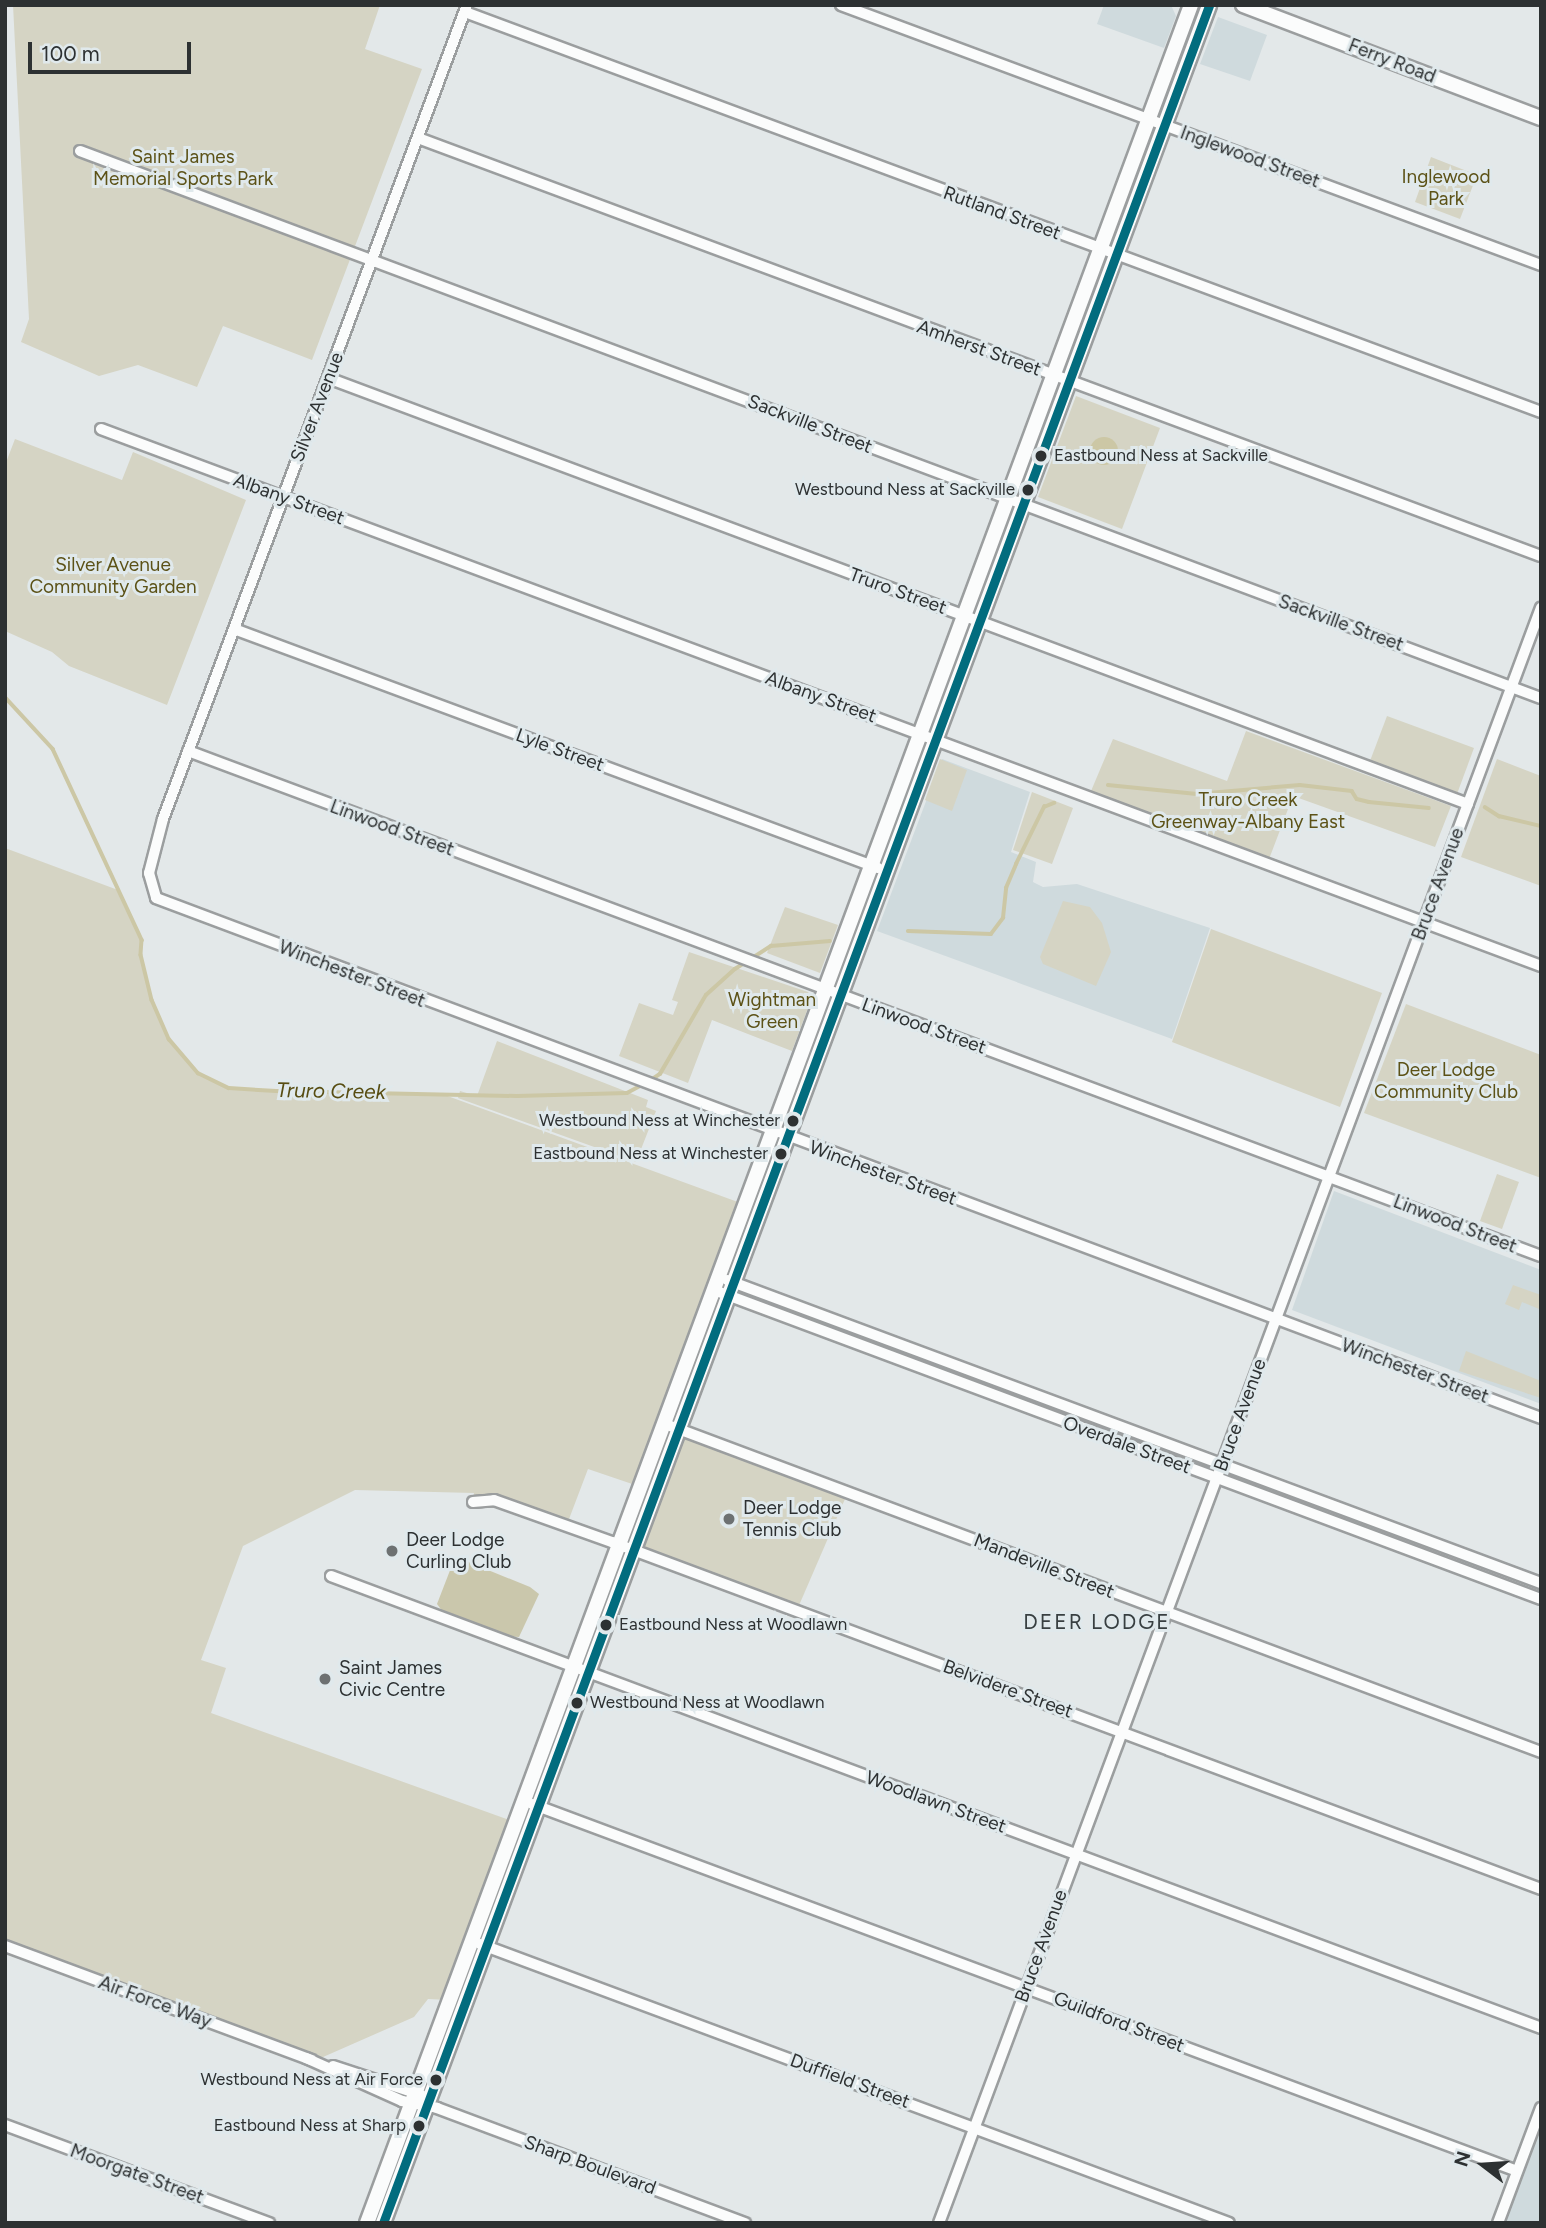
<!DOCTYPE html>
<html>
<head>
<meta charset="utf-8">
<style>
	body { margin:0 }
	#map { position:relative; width:1546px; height:2228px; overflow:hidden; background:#e3e8e9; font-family:Figtree,sans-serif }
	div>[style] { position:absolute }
	.built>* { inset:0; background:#cfdadd }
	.green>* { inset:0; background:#d5d4c4 }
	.forest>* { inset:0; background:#cac7ac }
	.water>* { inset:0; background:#ccc7a5 }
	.round { border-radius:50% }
	.stream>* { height:3.5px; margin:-1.75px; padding:0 1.75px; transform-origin:1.75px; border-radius:1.75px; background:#ccc7a5 }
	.roads { filter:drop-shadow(2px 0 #9b9e9f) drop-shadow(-2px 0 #9b9e9f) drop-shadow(0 2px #9b9e9f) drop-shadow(0 -2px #9b9e9f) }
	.minor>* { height:10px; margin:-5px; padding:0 5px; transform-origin:5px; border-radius:5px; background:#fbfcfc }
	.secondary>* { height:14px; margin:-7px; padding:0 7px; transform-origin:7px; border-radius:7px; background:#fbfcfc }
	.bus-1>* { height:9px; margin:-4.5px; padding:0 4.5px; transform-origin:4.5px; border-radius:4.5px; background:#026c7e }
	.dots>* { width:19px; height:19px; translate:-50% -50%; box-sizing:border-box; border:4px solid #e0e9ec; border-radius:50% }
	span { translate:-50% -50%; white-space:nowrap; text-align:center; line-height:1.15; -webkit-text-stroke:6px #e0e9ec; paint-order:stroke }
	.bus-label { font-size:17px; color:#2d3132 }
	.left { translate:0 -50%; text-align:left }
	.right { translate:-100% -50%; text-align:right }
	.street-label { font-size:19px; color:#2d3132 }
	.park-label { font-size:19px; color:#5c5217 }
	.poi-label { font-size:19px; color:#2d3132 }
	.water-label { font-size:21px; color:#584d12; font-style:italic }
	.neighbourhood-label { font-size:21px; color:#383f41; letter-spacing:2px }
	.frame { position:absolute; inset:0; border:7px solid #2d3132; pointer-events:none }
	.north { position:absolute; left:1448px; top:2130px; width:70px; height:70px; -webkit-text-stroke:5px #e0e9ec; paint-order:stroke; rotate:287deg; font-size:19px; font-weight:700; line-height:28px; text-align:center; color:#2d3132 }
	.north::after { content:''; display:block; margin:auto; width:24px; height:32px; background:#2d3132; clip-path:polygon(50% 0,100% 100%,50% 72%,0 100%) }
	.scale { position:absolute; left:28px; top:42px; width:163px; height:32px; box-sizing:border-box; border:4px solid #2d3132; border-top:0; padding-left:9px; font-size:21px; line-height:24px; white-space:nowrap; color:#2d3132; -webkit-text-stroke:5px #e0e9ec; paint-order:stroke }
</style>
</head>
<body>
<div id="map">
	<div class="built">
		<div style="clip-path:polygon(1104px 5px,1171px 5px,1176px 16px,1164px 48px,1097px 24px)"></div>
		<div style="clip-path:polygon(1218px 17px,1267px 35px,1250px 81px,1200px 64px)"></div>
		<div style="clip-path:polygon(942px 759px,1030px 792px,1011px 852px,1036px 862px,1033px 882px,1043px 887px,1077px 884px,1210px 928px,1172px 1039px,877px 931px)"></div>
		<div style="clip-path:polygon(1334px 1191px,1541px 1270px,1541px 1404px,1292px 1310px)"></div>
		<div style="clip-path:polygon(1541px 2108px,1541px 2223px,1498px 2223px)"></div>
	</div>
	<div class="green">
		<div style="clip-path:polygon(13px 5px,380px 5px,365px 49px,422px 69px,312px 360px,223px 326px,197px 387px,138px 365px,99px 376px,21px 342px,29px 319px)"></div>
		<div style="clip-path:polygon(1431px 157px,1477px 175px,1460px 219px,1415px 202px)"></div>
		<div style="clip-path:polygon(1076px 396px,1160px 428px,1122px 529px,1038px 497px)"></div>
		<div style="clip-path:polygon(15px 439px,122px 480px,133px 452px,246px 500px,167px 705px,69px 666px,52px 652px,5px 631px,5px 465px)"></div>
		<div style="clip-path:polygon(1387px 716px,1474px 748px,1457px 794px,1370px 761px)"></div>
		<div style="clip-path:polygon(1246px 731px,1451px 806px,1435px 847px,1293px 796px,1269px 859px,1091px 791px,1113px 739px,1227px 781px)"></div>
		<div style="clip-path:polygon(940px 759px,967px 770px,952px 811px,925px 800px)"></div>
		<div style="clip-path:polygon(1497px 759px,1541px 776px,1541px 886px,1461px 857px)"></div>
		<div style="clip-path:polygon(1032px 792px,1073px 808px,1052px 864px,1013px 850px)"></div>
		<div style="clip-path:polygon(5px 848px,118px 890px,142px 940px,141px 955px,152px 1000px,169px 1039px,198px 1073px,230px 1088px,442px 1094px,746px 1205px,641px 1487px,588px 1469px,566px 1527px,494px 1500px,473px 1502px,474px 1493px,355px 1490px,243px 1546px,201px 1660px,226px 1668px,211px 1713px,515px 1822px,448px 2000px,428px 1999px,414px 2017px,314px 2061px,5px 1946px)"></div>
		<div style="clip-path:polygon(1063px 901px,1090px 907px,1102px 923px,1111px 952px,1096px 986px,1043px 964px,1040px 957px)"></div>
		<div style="clip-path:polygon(785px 907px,838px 925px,820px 973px,767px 953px)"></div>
		<div style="clip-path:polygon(1211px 929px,1382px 993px,1340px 1107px,1172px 1042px)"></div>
		<div style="clip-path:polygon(689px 952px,808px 992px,812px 997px,792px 1051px,712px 1020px,688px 1083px,619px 1056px,639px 1003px,673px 1015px,678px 1002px,672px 1000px)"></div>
		<div style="clip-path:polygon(1406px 1004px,1541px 1055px,1541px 1178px,1364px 1113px)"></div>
		<div style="clip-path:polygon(497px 1041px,648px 1100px,646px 1107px,656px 1111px,636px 1162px,458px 1098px,460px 1091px,477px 1096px)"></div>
		<div style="clip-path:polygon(1497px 1174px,1519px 1182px,1502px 1229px,1480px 1221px)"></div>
		<div style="clip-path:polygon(1513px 1285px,1541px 1295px,1539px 1309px,1522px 1302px,1519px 1310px,1505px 1304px)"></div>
		<div style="clip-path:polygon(1466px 1351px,1541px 1381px,1541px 1398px,1459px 1371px)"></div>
		<div style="clip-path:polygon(680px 1429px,848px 1492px,797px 1610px,635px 1550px)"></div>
	</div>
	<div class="forest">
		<div style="clip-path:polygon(461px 1559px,530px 1587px,539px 1594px,519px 1637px,503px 1636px,443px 1612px,437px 1604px,454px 1560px)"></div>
	</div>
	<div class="water">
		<div class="round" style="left:1090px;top:437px;width:28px;height:28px"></div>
	</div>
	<div class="stream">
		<div style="left:5px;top:697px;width:71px;rotate:47.3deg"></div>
		<div style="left:53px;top:749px;width:211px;rotate:65deg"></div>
		<div style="left:142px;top:940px;width:15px;rotate:94deg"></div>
		<div style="left:141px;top:955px;width:46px;rotate:76.3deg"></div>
		<div style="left:152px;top:1000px;width:43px;rotate:66.4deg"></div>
		<div style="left:169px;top:1039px;width:45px;rotate:49.5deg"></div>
		<div style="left:198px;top:1073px;width:34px;rotate:26deg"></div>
		<div style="left:229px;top:1088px;width:47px;rotate:3.7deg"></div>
		<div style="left:276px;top:1091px;width:241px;rotate:1.2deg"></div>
		<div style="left:517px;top:1096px;width:110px;rotate:-1.6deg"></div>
		<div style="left:627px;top:1093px;width:19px;rotate:-28deg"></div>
		<div style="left:1108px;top:785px;width:89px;rotate:5.8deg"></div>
		<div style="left:1197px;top:794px;width:103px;rotate:-5deg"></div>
		<div style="left:1300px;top:785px;width:52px;rotate:6.6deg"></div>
		<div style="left:1352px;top:791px;width:9px;rotate:58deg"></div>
		<div style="left:1357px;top:799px;width:12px;rotate:14deg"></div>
		<div style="left:1369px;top:802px;width:60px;rotate:5.7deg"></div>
		<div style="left:1485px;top:807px;width:17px;rotate:33deg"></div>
		<div style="left:1499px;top:816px;width:43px;rotate:13.4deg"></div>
		<div style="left:908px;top:931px;width:83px;rotate:2.1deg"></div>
		<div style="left:991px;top:934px;width:20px;rotate:-53deg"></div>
		<div style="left:1003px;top:918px;width:30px;rotate:-84deg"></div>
		<div style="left:1006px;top:888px;width:26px;rotate:-67deg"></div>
		<div style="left:1016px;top:864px;width:64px;rotate:-63.8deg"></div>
		<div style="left:1044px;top:807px;width:11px;rotate:-22deg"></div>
		<div style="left:651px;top:1080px;width:11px;rotate:-34deg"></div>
		<div style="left:660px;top:1074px;width:91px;rotate:-59.8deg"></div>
		<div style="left:706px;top:995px;width:39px;rotate:-42deg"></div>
		<div style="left:735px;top:969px;width:43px;rotate:-32.6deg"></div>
		<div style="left:771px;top:946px;width:59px;rotate:-4.8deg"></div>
	</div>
	<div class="roads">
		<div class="minor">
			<div style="left:467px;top:5px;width:869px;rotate:110.48deg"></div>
			<div style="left:163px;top:819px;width:56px;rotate:104.5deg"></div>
			<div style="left:149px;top:873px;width:26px;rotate:74deg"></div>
			<div style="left:156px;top:898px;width:1479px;rotate:20.58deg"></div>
			<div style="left:841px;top:5px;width:747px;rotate:20.38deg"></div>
			<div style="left:465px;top:12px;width:1148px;rotate:20.39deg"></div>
			<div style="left:418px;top:138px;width:1198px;rotate:20.42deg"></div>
			<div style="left:80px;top:151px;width:1560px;rotate:20.53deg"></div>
			<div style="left:328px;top:378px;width:1217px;rotate:20.49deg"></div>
			<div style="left:101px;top:429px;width:1537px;rotate:20.45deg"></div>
			<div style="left:234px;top:629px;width:687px;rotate:20.36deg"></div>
			<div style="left:188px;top:751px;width:1444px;rotate:20.47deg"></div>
			<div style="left:727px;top:1280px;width:869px;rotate:20.42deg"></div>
			<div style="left:714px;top:1290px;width:883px;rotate:20.49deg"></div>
			<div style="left:665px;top:1424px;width:935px;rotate:20.53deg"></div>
			<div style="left:473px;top:1502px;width:21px;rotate:-5deg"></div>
			<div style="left:494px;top:1500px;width:125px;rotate:19.6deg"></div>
			<div style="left:612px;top:1542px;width:992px;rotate:20.48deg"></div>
			<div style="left:331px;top:1576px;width:1292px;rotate:20.48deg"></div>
			<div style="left:532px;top:1804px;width:1051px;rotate:20.43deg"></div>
			<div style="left:480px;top:1944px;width:799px;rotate:20.43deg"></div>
			<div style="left:5px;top:1946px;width:327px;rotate:20.4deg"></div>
			<div style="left:306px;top:2058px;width:105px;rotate:24.1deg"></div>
			<div style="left:402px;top:2101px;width:36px;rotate:11deg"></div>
			<div style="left:437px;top:2108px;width:329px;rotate:20.5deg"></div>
			<div style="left:333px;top:2066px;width:93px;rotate:18.2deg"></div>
			<div style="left:5px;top:2125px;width:282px;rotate:20.4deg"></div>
			<div style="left:939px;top:2223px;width:1724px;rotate:-69.56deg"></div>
			<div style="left:1498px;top:2223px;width:123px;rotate:-69.5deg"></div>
		</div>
		<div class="secondary">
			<div style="left:1243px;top:5px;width:319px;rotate:20.8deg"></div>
			<div style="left:367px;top:2223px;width:2366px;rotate:-69.62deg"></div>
			<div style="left:383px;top:2223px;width:2367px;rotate:-69.57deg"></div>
		</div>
	</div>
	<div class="bus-1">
		<div style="left:383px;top:2223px;width:2367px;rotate:-69.57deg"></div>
	</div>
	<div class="dots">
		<div style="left:1041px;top:456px;background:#2d3132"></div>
		<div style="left:1028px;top:490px;background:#2d3132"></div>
		<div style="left:793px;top:1121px;background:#2d3132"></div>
		<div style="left:781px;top:1154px;background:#2d3132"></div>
		<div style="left:729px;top:1519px;background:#6d7172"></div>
		<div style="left:392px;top:1551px;background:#6d7172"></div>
		<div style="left:606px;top:1625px;background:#2d3132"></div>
		<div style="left:325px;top:1679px;background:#6d7172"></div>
		<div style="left:577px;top:1703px;background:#2d3132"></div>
		<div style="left:436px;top:2080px;background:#2d3132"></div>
		<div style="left:419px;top:2126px;background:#2d3132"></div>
	</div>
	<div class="bus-label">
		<span class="left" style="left:1054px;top:456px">Eastbound Ness at Sackville</span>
		<span class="right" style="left:1015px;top:490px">Westbound Ness at Sackville</span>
		<span class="right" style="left:780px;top:1121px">Westbound Ness at Winchester</span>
		<span class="right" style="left:768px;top:1154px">Eastbound Ness at Winchester</span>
		<span class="left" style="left:619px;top:1625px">Eastbound Ness at Woodlawn</span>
		<span class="left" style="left:590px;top:1703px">Westbound Ness at Woodlawn</span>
		<span class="right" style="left:423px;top:2080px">Westbound Ness at Air Force</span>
		<span class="right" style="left:406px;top:2126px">Eastbound Ness at Sharp</span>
	</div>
	<div class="street-label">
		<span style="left:1392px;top:61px;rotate:21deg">Ferry Road</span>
		<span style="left:1250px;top:157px;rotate:20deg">Inglewood Street</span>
		<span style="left:1002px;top:213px;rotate:20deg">Rutland Street</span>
		<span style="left:979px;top:348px;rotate:20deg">Amherst Street</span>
		<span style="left:317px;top:407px;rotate:-69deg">Silver Avenue</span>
		<span style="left:810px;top:424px;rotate:21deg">Sackville Street</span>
		<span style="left:289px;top:499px;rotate:20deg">Albany Street</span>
		<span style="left:898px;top:591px;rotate:20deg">Truro Street</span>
		<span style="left:1341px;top:623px;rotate:20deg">Sackville Street</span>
		<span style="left:821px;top:697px;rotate:20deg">Albany Street</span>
		<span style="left:560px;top:750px;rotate:20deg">Lyle Street</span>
		<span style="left:392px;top:828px;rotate:20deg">Linwood Street</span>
		<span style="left:1438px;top:884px;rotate:-70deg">Bruce Avenue</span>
		<span style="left:352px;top:974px;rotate:21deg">Winchester Street</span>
		<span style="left:924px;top:1026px;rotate:20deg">Linwood Street</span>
		<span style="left:883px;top:1173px;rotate:20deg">Winchester Street</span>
		<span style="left:1455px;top:1224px;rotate:21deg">Linwood Street</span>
		<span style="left:1415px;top:1371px;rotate:20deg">Winchester Street</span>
		<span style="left:1240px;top:1415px;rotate:-70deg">Bruce Avenue</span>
		<span style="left:1127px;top:1445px;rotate:20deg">Overdale Street</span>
		<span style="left:1044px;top:1566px;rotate:21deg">Mandeville Street</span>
		<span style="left:1008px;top:1689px;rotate:20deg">Belvidere Street</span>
		<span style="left:936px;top:1802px;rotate:20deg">Woodlawn Street</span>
		<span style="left:1041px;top:1946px;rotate:-70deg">Bruce Avenue</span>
		<span style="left:155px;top:2002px;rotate:20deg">Air Force Way</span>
		<span style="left:1119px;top:2022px;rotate:21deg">Guildford Street</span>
		<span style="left:850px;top:2081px;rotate:20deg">Duffield Street</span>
		<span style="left:590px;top:2165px;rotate:20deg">Sharp Boulevard</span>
		<span style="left:137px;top:2174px;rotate:20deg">Moorgate Street</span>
	</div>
	<div class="park-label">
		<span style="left:183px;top:168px">Saint James<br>Memorial Sports Park</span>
		<span style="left:1446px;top:188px">Inglewood<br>Park</span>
		<span style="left:113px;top:576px">Silver Avenue<br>Community Garden</span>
		<span style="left:1248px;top:811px">Truro Creek<br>Greenway-Albany East</span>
		<span style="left:772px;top:1011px">Wightman<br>Green</span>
		<span style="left:1446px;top:1081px">Deer Lodge<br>Community Club</span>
	</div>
	<div class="poi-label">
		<span class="left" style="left:743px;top:1519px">Deer Lodge<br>Tennis Club</span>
		<span class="left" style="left:406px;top:1551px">Deer Lodge<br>Curling Club</span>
		<span class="left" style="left:339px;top:1679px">Saint James<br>Civic Centre</span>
	</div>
	<div class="water-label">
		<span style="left:331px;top:1091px;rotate:1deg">Truro Creek</span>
	</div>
	<div class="neighbourhood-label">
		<span style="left:1097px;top:1622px">DEER LODGE</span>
	</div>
	<div class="frame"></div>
	<div class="north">N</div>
	<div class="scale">100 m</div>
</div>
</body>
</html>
